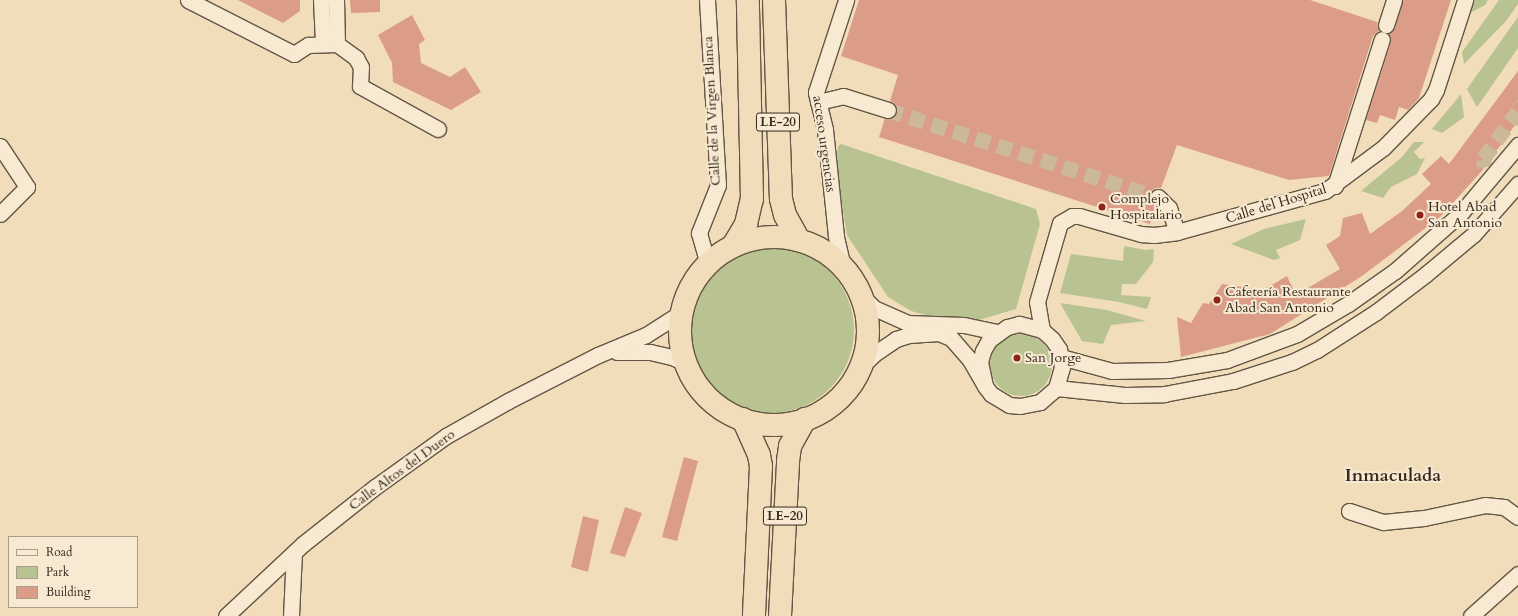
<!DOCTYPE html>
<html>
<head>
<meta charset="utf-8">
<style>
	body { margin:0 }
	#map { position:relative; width:1518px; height:616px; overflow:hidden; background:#f2ddba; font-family:Cardo,serif }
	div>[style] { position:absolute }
	.green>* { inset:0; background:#b9c291 }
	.round { border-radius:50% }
	.building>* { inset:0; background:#dc9d88 }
	.minor-tunnel>* { height:15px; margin-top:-7.5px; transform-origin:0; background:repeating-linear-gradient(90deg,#ccb99a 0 15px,transparent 0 23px) }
	.roads { filter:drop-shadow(1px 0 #635644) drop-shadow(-1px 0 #635644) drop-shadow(0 1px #635644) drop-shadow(0 -1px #635644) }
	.minor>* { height:15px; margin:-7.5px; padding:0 7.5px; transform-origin:7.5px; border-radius:7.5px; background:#f7e9d2 }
	.highway>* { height:22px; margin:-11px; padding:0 11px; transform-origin:11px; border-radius:11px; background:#f2ddba }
	.highway>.ring { margin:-11px; padding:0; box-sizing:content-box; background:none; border:22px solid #f2ddba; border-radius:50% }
	.dots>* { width:11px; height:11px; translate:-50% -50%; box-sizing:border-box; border:2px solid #f7e9d2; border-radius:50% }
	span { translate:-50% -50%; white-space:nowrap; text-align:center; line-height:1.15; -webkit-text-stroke:4px #f7e9d2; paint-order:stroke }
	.shield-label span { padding:1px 3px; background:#f7e9d2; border:1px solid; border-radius:3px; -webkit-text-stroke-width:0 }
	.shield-label { font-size:13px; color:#33291c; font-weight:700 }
	.street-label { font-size:14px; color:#33291c }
	.poi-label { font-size:14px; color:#33291c }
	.left { translate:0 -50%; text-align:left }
	.district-label { font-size:18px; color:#33291c; font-weight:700 }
	.legend { position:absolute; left:8px; top:536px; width:130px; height:72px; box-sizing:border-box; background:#f7e9d2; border:1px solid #a99c89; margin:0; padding:5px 7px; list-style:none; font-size:12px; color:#33291c }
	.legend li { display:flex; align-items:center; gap:8px; height:20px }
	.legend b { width:20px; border:1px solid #a99c89 }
</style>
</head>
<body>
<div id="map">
	<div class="green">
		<div style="clip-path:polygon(1475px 0,1488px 0,1485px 5px,1470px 13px)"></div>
		<div style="clip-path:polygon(1499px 0,1518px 0,1518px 4px,1506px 21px,1464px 64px,1462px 52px)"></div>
		<div style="clip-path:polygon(1518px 17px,1518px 48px,1477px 107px,1467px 89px)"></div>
		<div style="clip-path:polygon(1461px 94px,1464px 117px,1442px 133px,1432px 129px)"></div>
		<div style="clip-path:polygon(1414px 142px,1424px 142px,1414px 152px,1420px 159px,1425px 158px,1417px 174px,1391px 187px,1383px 198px,1361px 191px,1402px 157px)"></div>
		<div style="clip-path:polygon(841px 144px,1036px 209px,1040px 224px,1016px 309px,979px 320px,926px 315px,911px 311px,888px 297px,847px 235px,836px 166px,838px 146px)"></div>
		<div style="clip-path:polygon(1306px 219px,1300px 240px,1276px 250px,1280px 258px,1274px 260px,1231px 244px,1264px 229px)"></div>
		<div style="clip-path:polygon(1124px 246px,1146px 250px,1154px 249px,1153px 262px,1136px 284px,1122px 284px,1121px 295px,1151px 297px,1147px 309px,1119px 302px,1060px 293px,1071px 254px,1123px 261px)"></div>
		<div class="round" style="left:688px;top:247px;width:166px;height:166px"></div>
		<div style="clip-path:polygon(1060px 303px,1107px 310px,1146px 321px,1111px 325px,1103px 344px,1082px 341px)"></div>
		<div class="round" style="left:990px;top:334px;width:62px;height:62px"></div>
	</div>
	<div class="building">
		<div style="clip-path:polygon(238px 0,300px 0,300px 11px,283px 23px)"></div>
		<div style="clip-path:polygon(350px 0,380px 0,380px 12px,351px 13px)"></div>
		<div style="clip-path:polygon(859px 0,1310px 0,1377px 22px,1379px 31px,1373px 36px,1329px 176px,1289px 180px,1177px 145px,1161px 188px,1155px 188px,1149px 194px,1149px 200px,1155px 207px,1150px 224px,879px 137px,885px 118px,894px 117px,897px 112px,895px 104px,890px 101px,898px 75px,841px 56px)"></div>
		<div style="clip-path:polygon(1403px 0,1451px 0,1419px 98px,1408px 110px,1399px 107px,1395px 120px,1380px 115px,1377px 123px,1366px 120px,1391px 42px,1389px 33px,1395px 28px)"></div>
		<div style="clip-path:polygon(412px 15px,425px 40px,419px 44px,421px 63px,450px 77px,465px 67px,481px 92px,451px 110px,393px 82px,392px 63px,378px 35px)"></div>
		<div style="clip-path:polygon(1518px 71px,1518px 121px,1481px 172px,1440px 217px,1362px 276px,1270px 334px,1181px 357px,1177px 317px,1191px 323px,1203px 303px,1209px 304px,1222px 284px,1263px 290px,1287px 276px,1296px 295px,1340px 269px,1326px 245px,1340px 236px,1343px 218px,1362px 213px,1370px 234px,1402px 211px,1431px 184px,1422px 174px,1441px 156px,1449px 164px)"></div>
		<div style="clip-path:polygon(684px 457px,698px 461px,677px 541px,662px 537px)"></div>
		<div style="clip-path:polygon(625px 507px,642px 513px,625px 557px,610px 553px)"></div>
		<div style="clip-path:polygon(583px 516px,599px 520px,588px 572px,571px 567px)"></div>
	</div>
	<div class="minor-tunnel">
		<div style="left:1517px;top:100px;width:1px;rotate:45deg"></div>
		<div style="left:888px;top:110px;width:284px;rotate:17.9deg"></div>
		<div style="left:1485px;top:167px;width:8px;rotate:-104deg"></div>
		<div style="left:1483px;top:159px;width:59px;rotate:-53.9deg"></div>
	</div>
	<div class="roads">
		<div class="minor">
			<div style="left:188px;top:0;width:119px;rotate:27deg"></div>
			<div style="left:294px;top:54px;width:17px;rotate:-33deg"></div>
			<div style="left:308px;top:45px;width:29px;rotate:-2deg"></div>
			<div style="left:337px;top:44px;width:24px;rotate:36deg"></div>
			<div style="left:356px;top:58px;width:10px;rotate:61deg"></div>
			<div style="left:361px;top:67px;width:19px;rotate:93deg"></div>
			<div style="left:360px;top:86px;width:89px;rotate:28.9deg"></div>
			<div style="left:321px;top:0;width:43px;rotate:87.3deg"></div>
			<div style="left:336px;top:0;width:44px;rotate:88.7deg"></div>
			<div style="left:707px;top:0;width:185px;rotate:86.6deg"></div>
			<div style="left:718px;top:185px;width:52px;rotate:111.6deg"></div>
			<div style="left:699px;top:233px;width:33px;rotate:74deg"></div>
			<div style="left:1386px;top:25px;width:26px;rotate:-72deg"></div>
			<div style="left:818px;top:102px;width:26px;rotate:-13deg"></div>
			<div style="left:843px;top:96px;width:47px;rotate:17.3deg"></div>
			<div style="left:0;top:146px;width:49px;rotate:56.6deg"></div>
			<div style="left:27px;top:187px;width:38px;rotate:135deg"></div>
			<div style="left:1335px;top:186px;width:154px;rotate:-72.3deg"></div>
			<div style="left:1158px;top:197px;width:16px;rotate:45deg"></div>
			<div style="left:1169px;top:208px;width:25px;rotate:72deg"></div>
			<div style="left:843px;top:267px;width:32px;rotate:-103deg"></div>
			<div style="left:836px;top:236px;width:108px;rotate:-95.9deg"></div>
			<div style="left:825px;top:129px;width:38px;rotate:-104deg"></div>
			<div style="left:816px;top:92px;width:97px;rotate:-71.9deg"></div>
			<div style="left:861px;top:295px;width:18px;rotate:45deg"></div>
			<div style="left:874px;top:308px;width:36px;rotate:24deg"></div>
			<div style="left:907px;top:323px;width:57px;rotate:2deg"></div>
			<div style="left:964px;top:325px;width:34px;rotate:12deg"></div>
			<div style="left:1042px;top:330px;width:28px;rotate:-100deg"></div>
			<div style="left:1037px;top:302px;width:82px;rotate:-73.8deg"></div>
			<div style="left:1060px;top:223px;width:14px;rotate:-30deg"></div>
			<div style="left:1072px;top:216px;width:7px"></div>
			<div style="left:1079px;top:216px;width:65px;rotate:16.2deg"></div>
			<div style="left:1141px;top:234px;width:13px;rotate:4deg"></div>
			<div style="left:1154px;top:235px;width:23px;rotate:-7deg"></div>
			<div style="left:1177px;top:232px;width:154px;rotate:-15.5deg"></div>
			<div style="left:1325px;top:191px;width:72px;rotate:-36.6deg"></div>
			<div style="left:1383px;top:148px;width:69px;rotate:-45.6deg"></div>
			<div style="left:1431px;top:99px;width:10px;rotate:-61deg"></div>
			<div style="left:1436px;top:90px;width:95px;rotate:-72.1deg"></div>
			<div style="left:617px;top:352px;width:33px"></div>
			<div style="left:650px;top:352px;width:23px;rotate:13deg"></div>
			<div style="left:672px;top:357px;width:17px;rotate:25deg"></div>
			<div style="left:1061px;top:357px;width:53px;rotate:15.4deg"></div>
			<div style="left:1112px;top:371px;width:56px;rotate:-1deg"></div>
			<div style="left:1168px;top:370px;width:60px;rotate:-9.6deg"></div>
			<div style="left:1227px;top:360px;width:75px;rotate:-20.4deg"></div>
			<div style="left:1297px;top:334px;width:59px;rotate:-30.5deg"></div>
			<div style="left:1348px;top:304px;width:57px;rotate:-35.1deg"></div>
			<div style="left:1395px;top:271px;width:88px;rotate:-41.3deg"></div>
			<div style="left:1461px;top:213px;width:89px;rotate:-50deg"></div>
			<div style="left:860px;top:368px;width:20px;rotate:-45deg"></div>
			<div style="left:874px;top:354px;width:27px;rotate:-34deg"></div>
			<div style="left:896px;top:339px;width:14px;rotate:-17deg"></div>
			<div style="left:909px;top:335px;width:30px;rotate:-4deg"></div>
			<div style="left:939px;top:333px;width:13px;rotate:23deg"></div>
			<div style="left:951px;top:338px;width:29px;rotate:49deg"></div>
			<div style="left:970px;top:360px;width:30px;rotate:60deg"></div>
			<div style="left:985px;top:386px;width:10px;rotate:53deg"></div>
			<div style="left:991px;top:394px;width:21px;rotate:31deg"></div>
			<div style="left:1009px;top:405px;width:11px;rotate:5deg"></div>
			<div style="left:1020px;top:406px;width:20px;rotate:-11deg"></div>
			<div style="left:1040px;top:402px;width:21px;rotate:-41deg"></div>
			<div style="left:1056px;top:388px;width:22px;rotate:-74deg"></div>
			<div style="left:1062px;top:367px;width:18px;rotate:-99deg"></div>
			<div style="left:1059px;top:349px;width:12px;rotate:-125deg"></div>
			<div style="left:1052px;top:339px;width:13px;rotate:-138deg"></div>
			<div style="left:1042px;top:330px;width:24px;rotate:-165deg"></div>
			<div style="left:1019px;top:324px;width:12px;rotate:166deg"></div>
			<div style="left:1007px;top:327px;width:22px;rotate:144deg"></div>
			<div style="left:989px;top:340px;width:13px;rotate:119deg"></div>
			<div style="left:983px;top:351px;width:11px;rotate:105deg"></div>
			<div style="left:980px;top:362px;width:25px;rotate:78deg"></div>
			<div style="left:1056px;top:388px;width:69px;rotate:5.8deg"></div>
			<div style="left:1125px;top:395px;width:39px;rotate:-1deg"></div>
			<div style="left:1164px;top:394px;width:70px;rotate:-10.7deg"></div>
			<div style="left:1233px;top:381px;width:62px;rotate:-17.9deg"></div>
			<div style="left:1292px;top:362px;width:28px;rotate:-26deg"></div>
			<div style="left:1317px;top:350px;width:70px;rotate:-32.8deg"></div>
			<div style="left:1376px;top:312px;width:63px;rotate:-37.2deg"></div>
			<div style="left:1426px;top:274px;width:62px;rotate:-39.8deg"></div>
			<div style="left:1474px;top:234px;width:67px;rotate:-48.7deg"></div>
			<div style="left:1349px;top:511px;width:36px;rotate:18deg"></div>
			<div style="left:1383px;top:522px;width:41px;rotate:-5.6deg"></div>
			<div style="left:1424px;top:518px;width:62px;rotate:-12deg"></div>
			<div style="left:1485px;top:505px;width:19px;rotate:6deg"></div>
			<div style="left:1504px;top:507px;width:17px;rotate:36deg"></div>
			<div style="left:226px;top:616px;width:105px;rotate:-43.1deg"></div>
			<div style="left:303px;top:544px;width:92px;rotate:-38.4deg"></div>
			<div style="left:375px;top:487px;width:87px;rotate:-35.7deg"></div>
			<div style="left:446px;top:436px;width:71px;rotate:-29.4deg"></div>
			<div style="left:508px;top:401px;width:101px;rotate:-27.1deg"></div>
			<div style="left:598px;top:355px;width:52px;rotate:-22.6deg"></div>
			<div style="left:646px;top:335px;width:43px;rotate:-32.6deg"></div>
			<div style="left:291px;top:616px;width:63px;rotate:-87.3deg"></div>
			<div style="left:1471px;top:616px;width:63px;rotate:-41.8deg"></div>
		</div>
		<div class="highway">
			<div style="left:774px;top:0;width:199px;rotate:88deg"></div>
			<div style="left:781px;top:199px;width:16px;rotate:76deg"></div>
			<div style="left:785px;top:215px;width:29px;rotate:61deg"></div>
			<div class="ring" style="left:680px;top:237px;width:166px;height:166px"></div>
			<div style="left:733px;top:246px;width:26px;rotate:-59deg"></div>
			<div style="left:746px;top:224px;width:26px;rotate:-77deg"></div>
			<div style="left:752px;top:199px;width:199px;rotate:-91.2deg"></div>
			<div style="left:743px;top:419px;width:39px;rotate:66deg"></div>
			<div style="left:759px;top:455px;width:11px;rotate:80deg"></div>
			<div style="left:761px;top:466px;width:150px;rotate:92.7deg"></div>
			<div style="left:780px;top:616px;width:155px;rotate:-87deg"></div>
			<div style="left:788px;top:461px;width:15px;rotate:-82deg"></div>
			<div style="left:790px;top:446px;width:31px;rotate:-61deg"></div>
		</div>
	</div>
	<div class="dots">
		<div style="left:1102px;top:207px;background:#8f2418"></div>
		<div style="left:1420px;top:215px;background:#8f2418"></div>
		<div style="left:1217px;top:300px;background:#8f2418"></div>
		<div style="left:1017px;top:358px;background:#8f2418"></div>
	</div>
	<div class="shield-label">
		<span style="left:778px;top:122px">LE-20</span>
		<span style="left:785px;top:516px">LE-20</span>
	</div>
	<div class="street-label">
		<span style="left:712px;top:111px;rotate:-93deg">Calle de la Virgen Blanca</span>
		<span style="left:824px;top:144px;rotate:82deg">acceso urgencias</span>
		<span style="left:1276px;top:204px;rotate:-17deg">Calle del Hospital</span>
		<span style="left:402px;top:470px;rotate:-36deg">Calle Altos del Duero</span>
	</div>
	<div class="poi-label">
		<span class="left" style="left:1110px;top:207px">Complejo<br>Hospitalario</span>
		<span class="left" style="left:1428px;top:215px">Hotel Abad<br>San Antonio</span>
		<span class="left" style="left:1225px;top:300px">Cafetería Restaurante<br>Abad San Antonio</span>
		<span class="left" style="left:1025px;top:358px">San Jorge</span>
	</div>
	<div class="district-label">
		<span style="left:1393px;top:476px">Inmaculada</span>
	</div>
	<ul class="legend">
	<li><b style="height:5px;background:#f7e9d2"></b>Road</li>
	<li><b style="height:11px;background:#b9c291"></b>Park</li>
	<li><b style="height:11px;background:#dc9d88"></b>Building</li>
	</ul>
</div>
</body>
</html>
